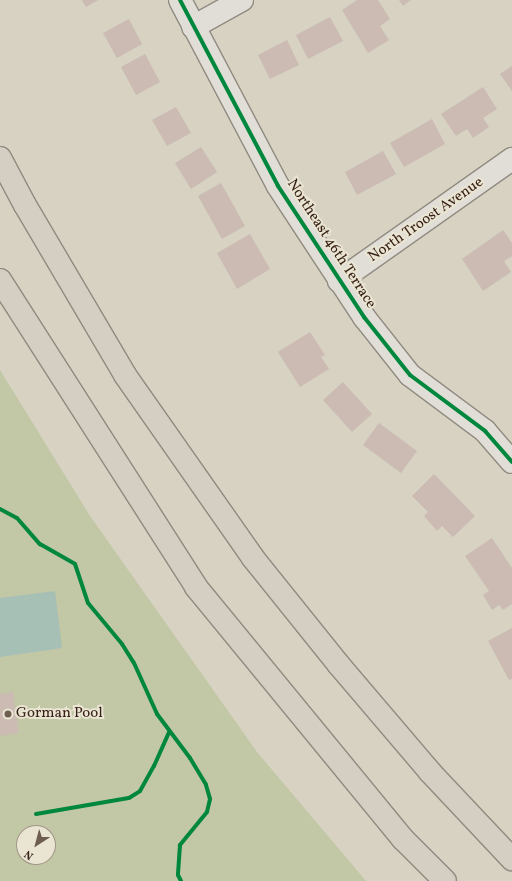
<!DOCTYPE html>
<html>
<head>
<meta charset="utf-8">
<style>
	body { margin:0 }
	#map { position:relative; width:512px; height:881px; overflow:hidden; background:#d7d2c2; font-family:Vollkorn,serif }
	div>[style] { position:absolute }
	.green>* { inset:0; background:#c2c7a6 }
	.water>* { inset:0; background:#a7c0b6 }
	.building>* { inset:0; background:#cbbbb3 }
	.roads { filter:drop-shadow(1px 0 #908a80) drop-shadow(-1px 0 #908a80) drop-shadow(0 1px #908a80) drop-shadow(0 -1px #908a80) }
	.street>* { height:22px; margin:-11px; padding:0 11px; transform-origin:11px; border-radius:11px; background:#e0ded6 }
	.highway>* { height:22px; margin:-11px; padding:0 11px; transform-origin:11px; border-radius:11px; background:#d4cfc2 }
	.cycleway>* { height:4px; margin:-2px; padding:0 2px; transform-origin:2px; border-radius:2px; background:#00873e }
	.dots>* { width:11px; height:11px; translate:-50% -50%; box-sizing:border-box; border:2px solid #eae5d2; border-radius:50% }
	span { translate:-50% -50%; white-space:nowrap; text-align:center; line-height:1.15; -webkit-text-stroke:4px #eae5d2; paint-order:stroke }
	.street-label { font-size:15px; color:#361f16 }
	.poi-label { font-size:15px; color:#361f16 }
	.left { translate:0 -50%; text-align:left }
	.north { position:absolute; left:16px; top:825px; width:40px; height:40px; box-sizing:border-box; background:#eae5d2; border:1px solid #a29687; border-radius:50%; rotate:216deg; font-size:11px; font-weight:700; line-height:16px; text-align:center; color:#361f16 }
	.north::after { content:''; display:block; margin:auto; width:14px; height:18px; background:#6e5e52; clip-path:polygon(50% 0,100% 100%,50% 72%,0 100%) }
</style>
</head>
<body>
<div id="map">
	<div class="green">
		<div style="clip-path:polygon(evenodd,0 370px,90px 516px,257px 752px,366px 881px,0 881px,0 370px,24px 833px,48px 833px,48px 857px,24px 857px,24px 833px)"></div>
	</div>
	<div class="water">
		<div style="clip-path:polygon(55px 591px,62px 648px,0 657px,0 598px)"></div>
	</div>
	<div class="building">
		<div style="clip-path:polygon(82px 0,98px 0,86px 7px)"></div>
		<div style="clip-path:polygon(357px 0,378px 0,390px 19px,380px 26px,389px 40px,368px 53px,342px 10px)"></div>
		<div style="clip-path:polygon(399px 0,411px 0,403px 6px)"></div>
		<div style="clip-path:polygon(330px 17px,343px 41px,308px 59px,296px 35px)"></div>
		<div style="clip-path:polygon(129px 19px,142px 44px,117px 58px,103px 33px)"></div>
		<div style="clip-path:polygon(287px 40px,299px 65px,270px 79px,258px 55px)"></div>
		<div style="clip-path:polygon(145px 54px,160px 82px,136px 95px,121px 67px)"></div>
		<div style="clip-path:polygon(512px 66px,512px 91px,500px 74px)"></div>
		<div style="clip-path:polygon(483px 87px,497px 109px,483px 118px,489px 127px,473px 138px,467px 129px,456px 136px,441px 114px)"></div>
		<div style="clip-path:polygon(176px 107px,191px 133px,167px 146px,152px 120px)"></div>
		<div style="clip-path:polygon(432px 119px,445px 144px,404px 167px,390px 143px)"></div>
		<div style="clip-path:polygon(201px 147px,217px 172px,191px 189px,175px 163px)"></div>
		<div style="clip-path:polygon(383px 151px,396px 174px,357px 195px,345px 172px)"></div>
		<div style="clip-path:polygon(221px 183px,245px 226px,222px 239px,198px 196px)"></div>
		<div style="clip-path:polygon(503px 230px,512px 243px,512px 256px,504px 261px,511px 272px,483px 291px,462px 259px)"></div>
		<div style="clip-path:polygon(250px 234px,270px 269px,237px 289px,217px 253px)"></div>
		<div style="clip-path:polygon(310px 332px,325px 355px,321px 357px,329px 369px,300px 387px,278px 352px)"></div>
		<div style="clip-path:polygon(343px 382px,372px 414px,352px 432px,323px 400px)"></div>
		<div style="clip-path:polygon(379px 423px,417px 451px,401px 473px,363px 445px)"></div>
		<div style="clip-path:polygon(434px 474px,475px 516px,453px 537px,442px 526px,437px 531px,424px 516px,428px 512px,412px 496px)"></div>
		<div style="clip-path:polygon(492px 538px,512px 568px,512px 604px,503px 610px,499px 605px,492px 610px,483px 595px,489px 591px,465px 556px)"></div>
		<div style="clip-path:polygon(512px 628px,512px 679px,509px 680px,488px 641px)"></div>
		<div style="clip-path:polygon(13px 692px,19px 733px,0 736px,0 694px)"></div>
	</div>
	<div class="roads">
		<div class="street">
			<div style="left:180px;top:0;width:210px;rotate:62.2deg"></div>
			<div style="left:278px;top:186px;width:157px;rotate:56.7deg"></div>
			<div style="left:364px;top:317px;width:74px;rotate:51.6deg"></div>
			<div style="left:410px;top:375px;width:94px;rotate:36.7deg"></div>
			<div style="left:485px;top:431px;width:41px;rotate:48.9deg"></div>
			<div style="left:193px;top:27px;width:56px;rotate:-28.9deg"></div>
			<div style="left:339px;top:281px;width:212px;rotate:-35.2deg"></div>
		</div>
		<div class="highway">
			<div style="left:0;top:158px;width:53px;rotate:62deg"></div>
			<div style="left:25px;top:205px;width:197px;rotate:59.5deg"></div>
			<div style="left:125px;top:375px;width:223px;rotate:55deg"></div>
			<div style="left:253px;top:558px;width:137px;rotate:51.2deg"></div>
			<div style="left:339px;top:665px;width:140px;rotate:49.6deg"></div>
			<div style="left:430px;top:772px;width:120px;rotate:46.7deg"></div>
			<div style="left:0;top:280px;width:364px;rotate:57.4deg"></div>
			<div style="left:196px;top:587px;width:326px;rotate:50.6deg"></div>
			<div style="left:403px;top:839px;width:59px;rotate:45deg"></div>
		</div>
	</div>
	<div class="cycleway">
		<div style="left:180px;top:0;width:210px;rotate:62.2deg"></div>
		<div style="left:278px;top:186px;width:157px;rotate:56.7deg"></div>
		<div style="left:364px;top:317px;width:74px;rotate:51.6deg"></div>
		<div style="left:410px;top:375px;width:94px;rotate:36.7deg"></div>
		<div style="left:485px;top:431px;width:41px;rotate:48.9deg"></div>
		<div style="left:0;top:509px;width:19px;rotate:28deg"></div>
		<div style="left:17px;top:518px;width:35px;rotate:49deg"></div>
		<div style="left:40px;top:544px;width:40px;rotate:29.7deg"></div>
		<div style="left:75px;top:564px;width:41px;rotate:71.6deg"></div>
		<div style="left:88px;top:603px;width:53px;rotate:50.3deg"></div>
		<div style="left:122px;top:644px;width:22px;rotate:58deg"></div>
		<div style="left:134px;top:663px;width:56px;rotate:65.7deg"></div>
		<div style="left:157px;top:714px;width:55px;rotate:53.1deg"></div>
		<div style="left:190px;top:758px;width:31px;rotate:59deg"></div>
		<div style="left:206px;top:785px;width:15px;rotate:74deg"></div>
		<div style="left:210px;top:799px;width:13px;rotate:103deg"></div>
		<div style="left:207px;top:812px;width:43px;rotate:129.3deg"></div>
		<div style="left:180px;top:845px;width:30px;rotate:94deg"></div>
		<div style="left:178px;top:875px;width:7px;rotate:63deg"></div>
		<div style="left:36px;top:814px;width:94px;rotate:-9.8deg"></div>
		<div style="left:129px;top:798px;width:13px;rotate:-32deg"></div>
		<div style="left:140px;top:791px;width:29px;rotate:-61deg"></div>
		<div style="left:154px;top:766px;width:36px;rotate:-66deg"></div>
	</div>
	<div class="dots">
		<div style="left:8px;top:714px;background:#6e5e52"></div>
	</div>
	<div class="street-label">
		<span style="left:426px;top:220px;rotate:-35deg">North Troost Avenue</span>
		<span style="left:331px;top:244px;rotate:57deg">Northeast 46th Terrace</span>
	</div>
	<div class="poi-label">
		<span class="left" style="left:16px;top:714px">Gorman Pool</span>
	</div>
	<div class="north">N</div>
</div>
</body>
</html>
